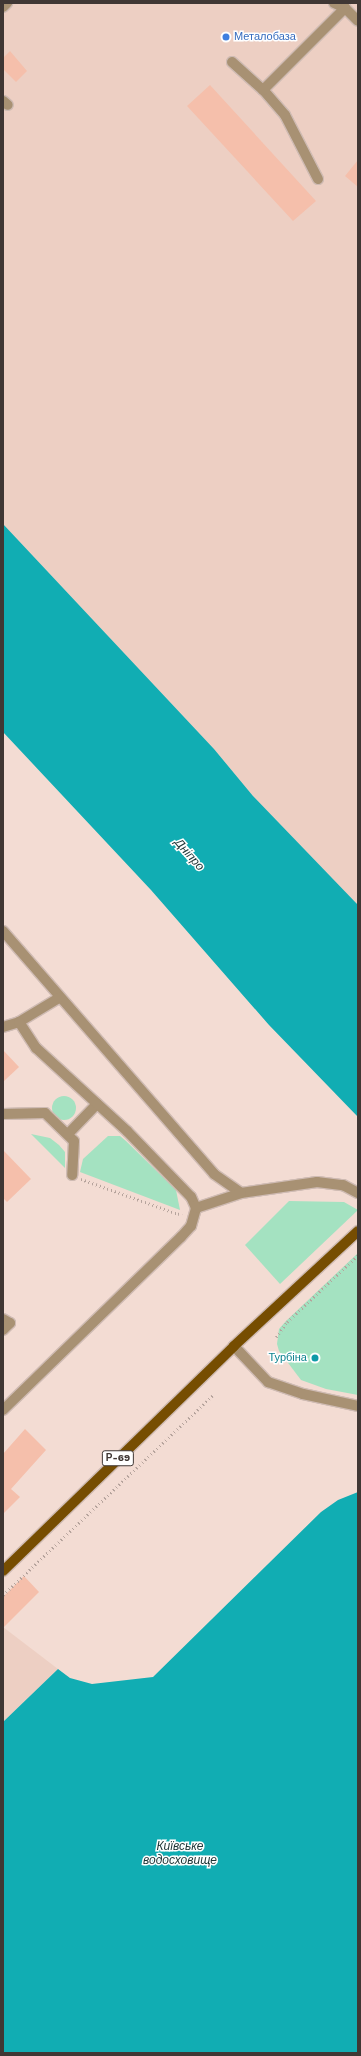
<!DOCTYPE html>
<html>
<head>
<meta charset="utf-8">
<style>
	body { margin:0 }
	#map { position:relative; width:361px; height:2056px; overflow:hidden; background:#f3dcd3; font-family:"Work Sans",sans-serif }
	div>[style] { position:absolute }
	.built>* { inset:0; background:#edcfc3 }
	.green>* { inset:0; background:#a4e2c1 }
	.round { border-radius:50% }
	.water>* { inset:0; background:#11adb3 }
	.building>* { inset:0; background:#f5bfab }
	.path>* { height:2.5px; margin-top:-1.25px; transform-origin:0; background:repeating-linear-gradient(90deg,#b5a39c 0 1px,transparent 0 4px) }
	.roads { filter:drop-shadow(1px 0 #cfbbb3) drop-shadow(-1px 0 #cfbbb3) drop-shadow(0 1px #cfbbb3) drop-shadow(0 -1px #cfbbb3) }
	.minor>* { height:10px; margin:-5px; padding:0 5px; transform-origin:5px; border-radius:5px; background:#a89173 }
	.major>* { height:10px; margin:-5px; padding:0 5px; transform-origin:5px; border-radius:5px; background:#764d01 }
	.dots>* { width:11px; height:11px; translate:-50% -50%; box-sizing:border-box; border:2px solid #fff; border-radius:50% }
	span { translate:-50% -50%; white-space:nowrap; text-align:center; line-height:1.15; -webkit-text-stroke:3px #fff; paint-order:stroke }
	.shield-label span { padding:1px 3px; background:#fff; border:1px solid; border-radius:3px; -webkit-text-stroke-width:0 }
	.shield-label { font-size:10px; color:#403734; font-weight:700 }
	.shop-label { font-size:11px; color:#366cbe }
	.left { translate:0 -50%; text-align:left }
	.culture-label { font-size:11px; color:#0d838f }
	.right { translate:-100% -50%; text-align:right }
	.water-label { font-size:12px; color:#1d3435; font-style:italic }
	.frame { position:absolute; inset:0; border:4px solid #403734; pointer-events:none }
</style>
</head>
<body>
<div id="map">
	<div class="built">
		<div style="clip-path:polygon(3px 3px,358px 3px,358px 905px,253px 796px,214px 749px,3px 524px)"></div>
		<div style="clip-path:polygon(3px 1627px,58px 1669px,3px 1722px)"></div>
	</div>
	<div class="green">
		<div class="round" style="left:52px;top:1096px;width:24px;height:24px"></div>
		<div style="clip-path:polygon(31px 1134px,50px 1138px,59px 1145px,65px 1152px,65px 1168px)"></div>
		<div style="clip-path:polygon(108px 1136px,120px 1136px,126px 1141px,176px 1190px,180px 1210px,80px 1172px,83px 1159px)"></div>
		<div style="clip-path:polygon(289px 1201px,344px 1202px,358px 1210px,280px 1284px,245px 1245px)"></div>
		<div style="clip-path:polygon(358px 1253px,358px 1395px,326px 1389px,301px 1380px,279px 1351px,277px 1344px,279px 1329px,286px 1321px)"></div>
	</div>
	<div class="water">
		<div style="clip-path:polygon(3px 524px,214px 749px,253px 796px,358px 905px,358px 1117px,269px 1025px,151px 890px,3px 732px)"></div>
		<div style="clip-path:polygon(358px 1492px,358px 2053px,3px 2053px,3px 1722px,58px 1669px,70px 1678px,92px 1684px,153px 1677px,321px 1512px,338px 1500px)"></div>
	</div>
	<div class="building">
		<div style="clip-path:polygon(10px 51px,27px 71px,16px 82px,3px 69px,3px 58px)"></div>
		<div style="clip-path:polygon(210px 85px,316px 201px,293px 221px,187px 106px)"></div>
		<div style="clip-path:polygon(358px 160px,358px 187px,345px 176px)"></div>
		<div style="clip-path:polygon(3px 1050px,19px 1067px,3px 1082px)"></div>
		<div style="clip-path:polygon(3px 1150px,31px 1179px,7px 1202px,3px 1198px)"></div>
		<div style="clip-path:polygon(25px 1429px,46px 1450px,11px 1489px,20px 1497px,3px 1514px,3px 1454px)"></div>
		<div style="clip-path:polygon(24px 1576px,39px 1592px,3px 1628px,3px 1597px)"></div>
	</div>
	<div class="path">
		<div style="left:81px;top:1179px;width:103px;rotate:19.8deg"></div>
		<div style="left:178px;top:1214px;width:4px;rotate:-14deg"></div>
		<div style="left:276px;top:1337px;width:19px;rotate:-54deg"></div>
		<div style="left:287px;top:1322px;width:98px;rotate:-43.3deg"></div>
		<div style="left:3px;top:1595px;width:291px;rotate:-43.6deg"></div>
	</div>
	<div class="roads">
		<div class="minor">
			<div style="left:334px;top:3px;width:12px;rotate:24deg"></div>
			<div style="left:345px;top:8px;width:18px;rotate:45deg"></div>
			<div style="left:3px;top:7px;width:6px;rotate:-45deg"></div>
			<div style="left:232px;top:62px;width:42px;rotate:42.1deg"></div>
			<div style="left:3px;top:101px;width:6px;rotate:39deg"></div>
			<div style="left:318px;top:179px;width:72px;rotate:-117.3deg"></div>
			<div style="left:285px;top:115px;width:33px;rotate:-131deg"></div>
			<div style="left:263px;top:90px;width:116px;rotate:-45deg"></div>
			<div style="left:3px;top:931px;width:322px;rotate:49deg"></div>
			<div style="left:214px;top:1174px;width:33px;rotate:35deg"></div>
			<div style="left:241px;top:1193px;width:77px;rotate:-8.2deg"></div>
			<div style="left:317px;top:1182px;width:26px;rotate:7deg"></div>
			<div style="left:343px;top:1185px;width:17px;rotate:28deg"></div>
			<div style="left:3px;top:1027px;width:17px;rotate:-17deg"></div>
			<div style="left:19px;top:1022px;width:47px;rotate:-31deg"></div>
			<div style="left:3px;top:1114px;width:42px;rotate:-1.4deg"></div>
			<div style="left:45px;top:1113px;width:40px;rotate:44deg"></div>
			<div style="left:74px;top:1141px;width:34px;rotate:93deg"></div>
			<div style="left:68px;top:1134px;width:42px;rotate:-46deg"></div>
			<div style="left:196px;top:1208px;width:47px;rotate:-18.4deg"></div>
			<div style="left:3px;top:1319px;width:8px;rotate:30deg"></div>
			<div style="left:10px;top:1323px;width:10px;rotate:135deg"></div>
			<div style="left:234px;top:1346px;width:50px;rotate:46.6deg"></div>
			<div style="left:268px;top:1382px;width:37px;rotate:19deg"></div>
			<div style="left:303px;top:1394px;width:56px;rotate:12.3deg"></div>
			<div style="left:3px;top:1410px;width:248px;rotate:-44.2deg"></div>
			<div style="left:181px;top:1237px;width:15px;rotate:-48deg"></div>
			<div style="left:191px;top:1226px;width:19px;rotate:-74deg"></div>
			<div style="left:196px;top:1208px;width:12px;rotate:-114deg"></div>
			<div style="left:191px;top:1197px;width:92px;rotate:-134.1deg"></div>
			<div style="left:127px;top:1131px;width:123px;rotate:-137.6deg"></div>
			<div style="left:36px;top:1048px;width:31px;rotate:-123deg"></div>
		</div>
		<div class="major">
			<div style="left:3px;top:1571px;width:322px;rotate:-44.2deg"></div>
			<div style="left:234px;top:1346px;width:169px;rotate:-42.8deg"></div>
		</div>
	</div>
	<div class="dots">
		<div style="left:226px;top:37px;background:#3f7fe0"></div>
		<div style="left:315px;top:1358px;background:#0f9aa8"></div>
	</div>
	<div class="shield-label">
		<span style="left:118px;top:1458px">Р-69</span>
	</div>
	<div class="shop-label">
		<span class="left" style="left:234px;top:37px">Металобаза</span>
	</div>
	<div class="culture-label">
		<span class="right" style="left:307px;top:1358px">Турбіна</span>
	</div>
	<div class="water-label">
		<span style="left:189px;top:855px;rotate:49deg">Дніпро</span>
		<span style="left:180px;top:1854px">Київське<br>водосховище</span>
	</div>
	<div class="frame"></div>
</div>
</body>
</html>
